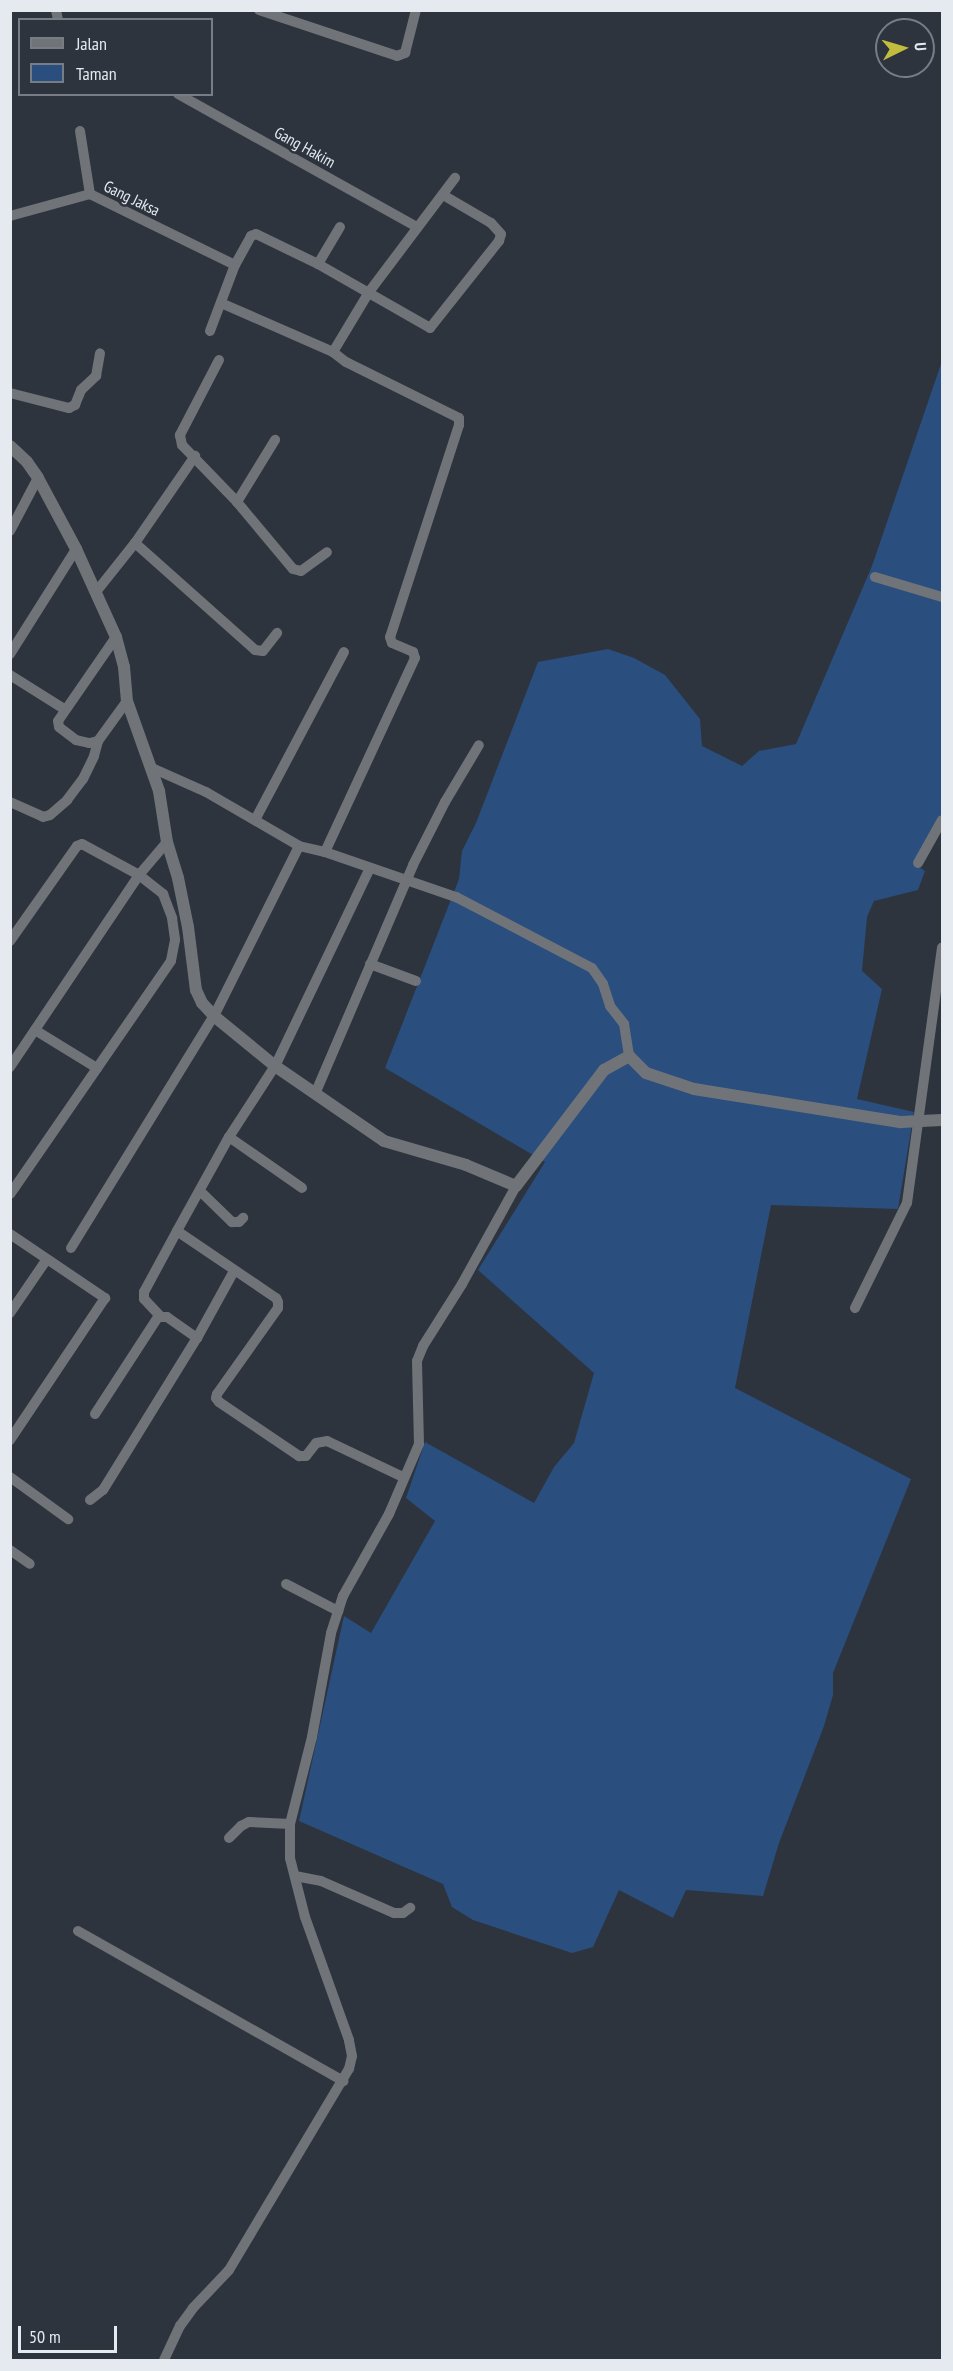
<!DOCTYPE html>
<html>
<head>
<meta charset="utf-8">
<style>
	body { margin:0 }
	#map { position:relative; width:953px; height:2371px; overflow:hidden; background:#2d343e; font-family:"PT Sans Narrow",sans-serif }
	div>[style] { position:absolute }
	.green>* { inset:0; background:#2a4e7e }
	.minor>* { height:10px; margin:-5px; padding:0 5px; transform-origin:5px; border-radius:5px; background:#707479 }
	.tertiary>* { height:12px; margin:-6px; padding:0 6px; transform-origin:6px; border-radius:6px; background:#707479 }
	span { translate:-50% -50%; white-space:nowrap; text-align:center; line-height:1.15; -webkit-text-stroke:5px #2d343e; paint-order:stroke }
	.street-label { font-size:16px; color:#e5eaf0 }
	.frame { position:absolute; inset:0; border:12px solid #e5eaf0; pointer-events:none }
	.legend { position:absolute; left:18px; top:18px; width:195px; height:78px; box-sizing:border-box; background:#2d343e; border:2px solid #777d85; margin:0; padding:8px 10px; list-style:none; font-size:18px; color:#e5eaf0 }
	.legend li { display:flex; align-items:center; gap:12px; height:30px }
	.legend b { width:30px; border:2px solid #777d85 }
	.north { position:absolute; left:875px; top:18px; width:60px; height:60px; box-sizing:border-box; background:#2d343e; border:2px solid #777d85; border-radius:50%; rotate:85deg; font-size:16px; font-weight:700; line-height:24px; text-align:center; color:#e5eaf0 }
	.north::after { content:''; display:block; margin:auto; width:21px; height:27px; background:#c3bd3e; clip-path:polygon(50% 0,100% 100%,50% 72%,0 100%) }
	.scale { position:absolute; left:18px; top:2326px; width:99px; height:27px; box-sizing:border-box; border:3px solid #e5eaf0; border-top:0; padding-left:8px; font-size:18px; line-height:21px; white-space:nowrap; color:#e5eaf0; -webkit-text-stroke:4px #2d343e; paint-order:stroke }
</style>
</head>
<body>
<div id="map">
	<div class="green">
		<div style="clip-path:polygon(942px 361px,942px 813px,915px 864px,925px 871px,918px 890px,874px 901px,867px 917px,862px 971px,882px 989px,857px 1099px,914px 1112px,898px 1209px,771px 1205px,735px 1388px,911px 1479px,833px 1673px,833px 1695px,824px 1726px,779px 1843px,763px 1896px,686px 1890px,673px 1918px,619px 1890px,593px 1947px,572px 1953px,473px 1920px,452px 1907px,443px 1884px,299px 1821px,344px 1616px,371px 1633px,435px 1521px,406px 1498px,425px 1442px,534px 1503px,554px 1467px,574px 1443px,594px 1373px,478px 1270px,545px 1162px,385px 1068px,459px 879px,462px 851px,476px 823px,538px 662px,608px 649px,634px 658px,665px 675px,700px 719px,702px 746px,742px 766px,759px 751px,796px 744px,872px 566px)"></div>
	</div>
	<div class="minor">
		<div style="left:56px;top:10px;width:10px;rotate:79deg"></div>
		<div style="left:259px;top:10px;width:145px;rotate:18.4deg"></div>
		<div style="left:397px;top:56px;width:9px;rotate:-21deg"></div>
		<div style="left:405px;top:53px;width:44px;rotate:-75.7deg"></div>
		<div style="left:178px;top:94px;width:274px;rotate:29.1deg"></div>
		<div style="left:80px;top:131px;width:64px;rotate:81deg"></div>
		<div style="left:10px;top:216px;width:83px;rotate:-15.4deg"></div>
		<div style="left:90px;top:194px;width:161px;rotate:26.1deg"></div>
		<div style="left:318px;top:264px;width:43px;rotate:-59.3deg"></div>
		<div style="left:221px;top:303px;width:122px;rotate:23.6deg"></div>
		<div style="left:333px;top:352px;width:16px;rotate:38deg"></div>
		<div style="left:346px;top:362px;width:126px;rotate:26.4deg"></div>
		<div style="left:459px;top:418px;width:7px;rotate:90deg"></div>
		<div style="left:459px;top:425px;width:223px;rotate:108deg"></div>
		<div style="left:390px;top:637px;width:6px;rotate:72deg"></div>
		<div style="left:392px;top:643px;width:23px;rotate:23deg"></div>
		<div style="left:413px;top:652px;width:6px;rotate:72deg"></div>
		<div style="left:415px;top:658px;width:214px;rotate:114.9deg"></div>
		<div style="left:210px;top:331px;width:71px;rotate:-69.3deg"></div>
		<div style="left:235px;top:265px;width:33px;rotate:-61deg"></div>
		<div style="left:251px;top:236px;width:5px;rotate:-22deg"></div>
		<div style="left:256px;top:234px;width:69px;rotate:25.8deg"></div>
		<div style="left:318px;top:264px;width:129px;rotate:29.7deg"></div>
		<div style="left:430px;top:328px;width:111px;rotate:-51.6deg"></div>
		<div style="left:499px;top:241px;width:7px;rotate:-74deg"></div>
		<div style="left:501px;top:234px;width:15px;rotate:-132deg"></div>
		<div style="left:491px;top:223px;width:56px;rotate:-149.7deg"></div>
		<div style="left:333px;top:352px;width:70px;rotate:-59deg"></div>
		<div style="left:369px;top:292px;width:143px;rotate:-53deg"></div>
		<div style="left:219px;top:360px;width:85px;rotate:117.5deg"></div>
		<div style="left:180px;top:435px;width:10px;rotate:79deg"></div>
		<div style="left:182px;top:445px;width:79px;rotate:46deg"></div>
		<div style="left:237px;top:502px;width:87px;rotate:50.1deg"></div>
		<div style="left:293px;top:569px;width:8px;rotate:14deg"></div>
		<div style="left:301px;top:571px;width:32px;rotate:-36deg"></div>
		<div style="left:10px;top:393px;width:61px;rotate:14.3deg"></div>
		<div style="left:69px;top:408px;width:7px;rotate:-27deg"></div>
		<div style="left:75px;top:405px;width:16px;rotate:-68deg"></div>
		<div style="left:81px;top:390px;width:21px;rotate:-43deg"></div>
		<div style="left:96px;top:376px;width:23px;rotate:-80deg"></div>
		<div style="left:237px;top:502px;width:73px;rotate:-58.5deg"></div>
		<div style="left:10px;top:531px;width:60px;rotate:-62.2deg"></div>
		<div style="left:135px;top:543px;width:161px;rotate:41.7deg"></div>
		<div style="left:255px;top:650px;width:8px;rotate:7deg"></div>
		<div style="left:263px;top:651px;width:23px;rotate:-52deg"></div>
		<div style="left:875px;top:577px;width:70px;rotate:16.6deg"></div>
		<div style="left:96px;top:592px;width:63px;rotate:-51.5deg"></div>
		<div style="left:135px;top:543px;width:106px;rotate:-55.4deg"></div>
		<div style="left:10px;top:654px;width:124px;rotate:-57.8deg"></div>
		<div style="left:10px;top:675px;width:64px;rotate:32.2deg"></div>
		<div style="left:98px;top:741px;width:9px;rotate:167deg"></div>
		<div style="left:89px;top:743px;width:13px;rotate:-167deg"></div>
		<div style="left:76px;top:740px;width:21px;rotate:-143deg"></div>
		<div style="left:59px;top:727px;width:6px;rotate:-99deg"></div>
		<div style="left:58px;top:721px;width:102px;rotate:-55.4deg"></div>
		<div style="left:152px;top:768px;width:59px;rotate:24deg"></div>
		<div style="left:206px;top:792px;width:108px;rotate:30.1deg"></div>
		<div style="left:299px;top:846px;width:27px;rotate:13deg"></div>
		<div style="left:325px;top:852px;width:139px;rotate:19deg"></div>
		<div style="left:456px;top:897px;width:153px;rotate:27.6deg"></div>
		<div style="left:592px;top:968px;width:19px;rotate:55deg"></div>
		<div style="left:603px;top:984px;width:23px;rotate:72deg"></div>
		<div style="left:610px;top:1006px;width:23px;rotate:52deg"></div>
		<div style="left:624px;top:1024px;width:32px;rotate:81deg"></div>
		<div style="left:10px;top:802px;width:36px;rotate:24deg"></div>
		<div style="left:43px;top:817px;width:7px;rotate:-16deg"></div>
		<div style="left:50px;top:815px;width:23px;rotate:-41deg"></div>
		<div style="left:67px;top:800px;width:26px;rotate:-53deg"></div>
		<div style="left:83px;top:779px;width:25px;rotate:-64deg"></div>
		<div style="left:94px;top:756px;width:16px;rotate:-75deg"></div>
		<div style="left:98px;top:741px;width:49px;rotate:-54.1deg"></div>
		<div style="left:255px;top:820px;width:190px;rotate:-62.1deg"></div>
		<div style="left:918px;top:863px;width:49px;rotate:-60.8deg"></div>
		<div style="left:370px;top:868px;width:220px;rotate:115.6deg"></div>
		<div style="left:275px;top:1066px;width:85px;rotate:122.9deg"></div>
		<div style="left:229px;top:1137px;width:107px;rotate:119deg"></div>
		<div style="left:177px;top:1231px;width:120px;rotate:34.1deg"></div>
		<div style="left:276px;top:1298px;width:4px;rotate:63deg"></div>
		<div style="left:278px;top:1302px;width:6px;rotate:90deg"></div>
		<div style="left:278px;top:1308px;width:105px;rotate:125.3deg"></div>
		<div style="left:217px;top:1394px;width:4px;rotate:104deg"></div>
		<div style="left:216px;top:1398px;width:5px;rotate:53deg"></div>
		<div style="left:219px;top:1402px;width:97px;rotate:34deg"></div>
		<div style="left:299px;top:1456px;width:7px"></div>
		<div style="left:306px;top:1456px;width:16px;rotate:-52deg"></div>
		<div style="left:316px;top:1443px;width:11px;rotate:-10deg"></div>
		<div style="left:327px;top:1441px;width:84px;rotate:25.3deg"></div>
		<div style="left:10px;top:941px;width:116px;rotate:-54.8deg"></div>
		<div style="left:77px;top:846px;width:5px;rotate:-22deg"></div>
		<div style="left:82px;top:844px;width:65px;rotate:28.5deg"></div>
		<div style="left:139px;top:875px;width:31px;rotate:38deg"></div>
		<div style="left:163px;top:894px;width:26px;rotate:69deg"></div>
		<div style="left:172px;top:918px;width:22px;rotate:82deg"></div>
		<div style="left:175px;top:940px;width:21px;rotate:101deg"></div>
		<div style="left:171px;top:961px;width:283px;rotate:124.6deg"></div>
		<div style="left:370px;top:964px;width:49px;rotate:20.3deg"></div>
		<div style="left:35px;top:1030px;width:73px;rotate:31.5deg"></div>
		<div style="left:10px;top:1067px;width:231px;rotate:-56.1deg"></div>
		<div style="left:139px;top:875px;width:43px;rotate:-49.7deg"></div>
		<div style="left:315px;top:1094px;width:249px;rotate:-66.8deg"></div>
		<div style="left:413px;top:865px;width:71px;rotate:-63.1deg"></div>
		<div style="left:445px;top:802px;width:66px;rotate:-59.2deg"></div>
		<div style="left:229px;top:1137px;width:89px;rotate:34.9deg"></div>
		<div style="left:200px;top:1191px;width:45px;rotate:44.1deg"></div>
		<div style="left:232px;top:1222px;width:7px"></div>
		<div style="left:239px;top:1222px;width:6px;rotate:-45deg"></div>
		<div style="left:10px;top:1234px;width:115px;rotate:34deg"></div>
		<div style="left:105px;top:1298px;width:171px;rotate:123.8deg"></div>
		<div style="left:71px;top:1248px;width:273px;rotate:-58.4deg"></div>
		<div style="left:214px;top:1016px;width:190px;rotate:-63.4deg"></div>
		<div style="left:855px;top:1308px;width:117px;rotate:-63.7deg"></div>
		<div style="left:907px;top:1203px;width:258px;rotate:-82.2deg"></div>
		<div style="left:10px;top:1313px;width:65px;rotate:-55.6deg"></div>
		<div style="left:160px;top:1316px;width:23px;rotate:-133deg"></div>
		<div style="left:144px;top:1299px;width:7px;rotate:-90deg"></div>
		<div style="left:144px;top:1292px;width:69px;rotate:-61.6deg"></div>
		<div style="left:95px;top:1414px;width:116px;rotate:-57deg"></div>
		<div style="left:158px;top:1317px;width:9px"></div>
		<div style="left:167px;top:1317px;width:37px;rotate:35deg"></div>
		<div style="left:10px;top:1477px;width:72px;rotate:35.9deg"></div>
		<div style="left:90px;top:1500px;width:16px;rotate:-38deg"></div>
		<div style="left:103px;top:1490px;width:179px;rotate:-58.3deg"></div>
		<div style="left:197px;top:1338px;width:77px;rotate:-61.1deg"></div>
		<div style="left:10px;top:1550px;width:24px;rotate:35deg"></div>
		<div style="left:286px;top:1584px;width:59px;rotate:27.4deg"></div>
		<div style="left:229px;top:1838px;width:17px;rotate:-45deg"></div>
		<div style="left:241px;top:1826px;width:9px;rotate:-27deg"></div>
		<div style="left:249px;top:1822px;width:41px;rotate:2.8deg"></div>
		<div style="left:295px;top:1876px;width:26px;rotate:11deg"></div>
		<div style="left:321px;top:1881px;width:80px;rotate:23.7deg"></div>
		<div style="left:394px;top:1913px;width:9px"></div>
		<div style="left:403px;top:1913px;width:9px;rotate:-36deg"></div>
		<div style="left:78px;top:1931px;width:305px;rotate:29.5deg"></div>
		<div style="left:164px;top:2360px;width:38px;rotate:-65deg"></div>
		<div style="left:180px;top:2326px;width:22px;rotate:-54deg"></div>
		<div style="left:193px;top:2308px;width:52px;rotate:-46.5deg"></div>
		<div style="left:229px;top:2270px;width:234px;rotate:-59.2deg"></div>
		<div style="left:349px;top:2069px;width:13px;rotate:-77deg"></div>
		<div style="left:352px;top:2056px;width:16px;rotate:-101deg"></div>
		<div style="left:349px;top:2040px;width:131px;rotate:-109.7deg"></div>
		<div style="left:305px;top:1917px;width:61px;rotate:-104.3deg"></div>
		<div style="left:290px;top:1858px;width:34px;rotate:-90deg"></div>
		<div style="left:290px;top:1824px;width:90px;rotate:-75.8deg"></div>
		<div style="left:312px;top:1737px;width:106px;rotate:-79.6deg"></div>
		<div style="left:331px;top:1633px;width:39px;rotate:-72deg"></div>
		<div style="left:343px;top:1596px;width:94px;rotate:-60.7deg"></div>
		<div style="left:389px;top:1514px;width:76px;rotate:-66.8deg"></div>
		<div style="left:419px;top:1444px;width:83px;rotate:-91.4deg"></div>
		<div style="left:417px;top:1361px;width:16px;rotate:-68deg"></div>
		<div style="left:423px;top:1346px;width:73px;rotate:-57.8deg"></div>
		<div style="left:462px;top:1284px;width:112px;rotate:-61.1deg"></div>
	</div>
	<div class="tertiary">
		<div style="left:10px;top:446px;width:23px;rotate:43deg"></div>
		<div style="left:27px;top:462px;width:19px;rotate:55deg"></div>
		<div style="left:38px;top:478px;width:81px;rotate:61.8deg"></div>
		<div style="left:76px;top:549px;width:97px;rotate:65.6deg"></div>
		<div style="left:116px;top:637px;width:31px;rotate:75deg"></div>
		<div style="left:124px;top:667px;width:34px;rotate:85deg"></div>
		<div style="left:127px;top:701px;width:96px;rotate:70.4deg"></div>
		<div style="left:159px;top:791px;width:52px;rotate:81.1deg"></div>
		<div style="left:167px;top:842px;width:38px;rotate:73deg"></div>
		<div style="left:178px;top:878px;width:50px;rotate:78.5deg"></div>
		<div style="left:188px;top:927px;width:64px;rotate:82.8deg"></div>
		<div style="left:196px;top:990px;width:14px;rotate:65deg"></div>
		<div style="left:202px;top:1003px;width:18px;rotate:47deg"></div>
		<div style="left:214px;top:1016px;width:79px;rotate:39.3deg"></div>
		<div style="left:275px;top:1066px;width:132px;rotate:34.5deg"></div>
		<div style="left:384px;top:1141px;width:85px;rotate:16.3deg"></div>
		<div style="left:466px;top:1165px;width:54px;rotate:22.8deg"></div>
		<div style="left:516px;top:1186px;width:146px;rotate:-52.8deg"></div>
		<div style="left:604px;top:1070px;width:29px;rotate:-29deg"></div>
		<div style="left:629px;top:1056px;width:24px;rotate:45deg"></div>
		<div style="left:646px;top:1073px;width:51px;rotate:18.4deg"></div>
		<div style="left:694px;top:1089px;width:210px;rotate:9.1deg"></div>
		<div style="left:901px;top:1122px;width:41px;rotate:-2.8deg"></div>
	</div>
	<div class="street-label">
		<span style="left:305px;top:147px;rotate:29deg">Gang Hakim</span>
		<span style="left:132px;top:198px;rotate:26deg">Gang Jaksa</span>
	</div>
	<div class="frame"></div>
	<ul class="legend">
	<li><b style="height:8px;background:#707479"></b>Jalan</li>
	<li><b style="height:16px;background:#2a4e7e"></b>Taman</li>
	</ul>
	<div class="north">U</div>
	<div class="scale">50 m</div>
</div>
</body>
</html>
